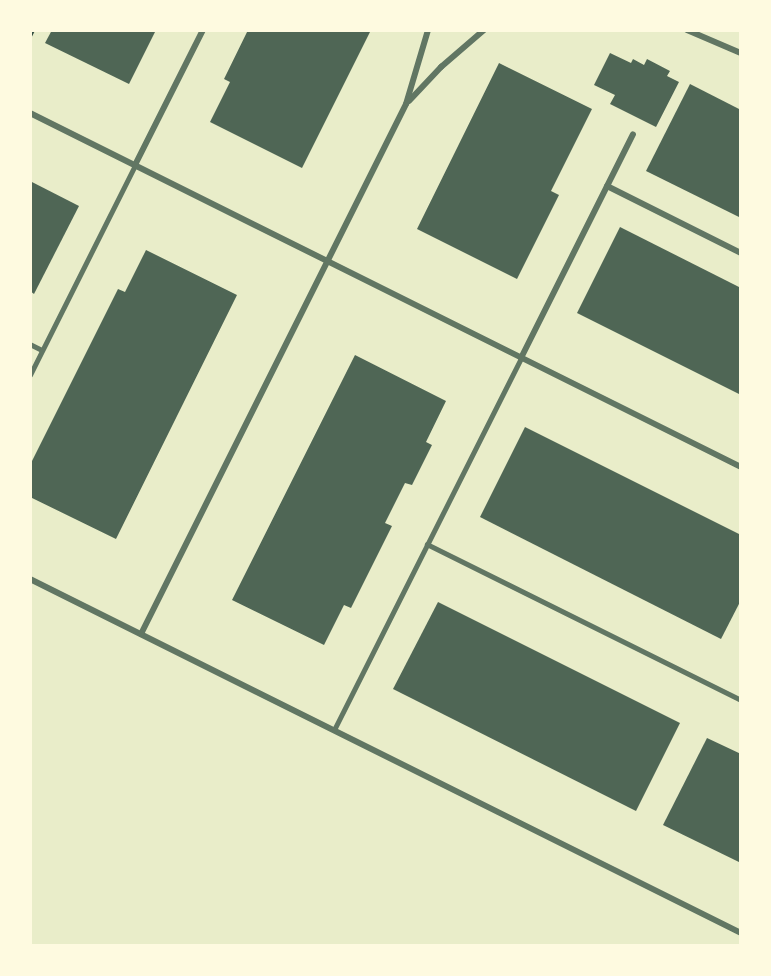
<!DOCTYPE html>
<html>
<head>
<meta charset="utf-8">
<style>
	body { margin:0 }
	#map { position:relative; width:771px; height:976px; overflow:hidden; background:#e9edc9; font-family:Mulish,sans-serif }
	div>[style] { position:absolute }
	.building>* { inset:0; background:#4f6655 }
	.path>* { height:4px; margin:-2px; padding:0 2px; transform-origin:2px; border-radius:2px; background:#344e41 }
	.service>* { height:4.5px; margin:-2.25px; padding:0 2.25px; transform-origin:2.25px; border-radius:2.25px; background:#617663 }
	.minor>* { height:6px; margin:-3px; padding:0 3px; transform-origin:3px; border-radius:3px; background:#617663 }
	span { translate:-50% -50%; white-space:nowrap; text-align:center; line-height:1.15; -webkit-text-stroke:4.5px #fefae0; paint-order:stroke }
	.frame { position:absolute; inset:0; border:32px solid #fefae0; pointer-events:none }
</style>
</head>
<body>
<div id="map">
	<div class="building">
		<div style="clip-path:polygon(52px 30px,156px 30px,129px 84px,45px 43px)"></div>
		<div style="clip-path:polygon(248px 30px,371px 30px,302px 168px,210px 122px,230px 82px,224px 79px)"></div>
		<div style="clip-path:polygon(610px 53px,631px 63px,633px 59px,644px 65px,647px 59px,670px 71px,667px 76px,679px 82px,656px 127px,610px 104px,615px 95px,594px 85px)"></div>
		<div style="clip-path:polygon(499px 63px,592px 109px,551px 191px,559px 195px,517px 279px,417px 229px)"></div>
		<div style="clip-path:polygon(690px 84px,741px 110px,741px 218px,646px 171px)"></div>
		<div style="clip-path:polygon(30px 181px,79px 206px,34px 294px,30px 291px)"></div>
		<div style="clip-path:polygon(620px 227px,741px 288px,741px 395px,577px 313px)"></div>
		<div style="clip-path:polygon(146px 250px,237px 295px,116px 539px,30px 497px,30px 465px,118px 289px,125px 292px)"></div>
		<div style="clip-path:polygon(355px 355px,446px 401px,426px 442px,432px 445px,412px 485px,405px 483px,385px 523px,392px 526px,351px 608px,344px 605px,324px 645px,232px 600px)"></div>
		<div style="clip-path:polygon(525px 427px,741px 535px,741px 600px,721px 639px,480px 517px)"></div>
		<div style="clip-path:polygon(438px 602px,680px 723px,636px 811px,393px 689px)"></div>
		<div style="clip-path:polygon(707px 738px,741px 754px,741px 863px,663px 825px)"></div>
	</div>
	<div class="path">
		<div style="left:30px;top:36px;width:7px;rotate:-63deg"></div>
	</div>
	<div class="service">
		<div style="left:30px;top:344px;width:13px;rotate:27deg"></div>
		<div style="left:30px;top:375px;width:235px;rotate:-63.4deg"></div>
		<div style="left:427px;top:544px;width:351px;rotate:26.4deg"></div>
		<div style="left:334px;top:730px;width:416px;rotate:-63.3deg"></div>
	</div>
	<div class="minor">
		<div style="left:687px;top:30px;width:59px;rotate:23.1deg"></div>
		<div style="left:409px;top:101px;width:47px;rotate:-46.7deg"></div>
		<div style="left:441px;top:67px;width:57px;rotate:-40.7deg"></div>
		<div style="left:30px;top:113px;width:794px;rotate:26.47deg"></div>
		<div style="left:135px;top:165px;width:151px;rotate:-63.3deg"></div>
		<div style="left:607px;top:186px;width:150px;rotate:26.6deg"></div>
		<div style="left:521px;top:358px;width:250px;rotate:-63.4deg"></div>
		<div style="left:30px;top:579px;width:794px;rotate:26.47deg"></div>
		<div style="left:141px;top:634px;width:593px;rotate:-63.43deg"></div>
		<div style="left:406px;top:104px;width:77px;rotate:-73.4deg"></div>
	</div>
	<div class="frame"></div>
</div>
</body>
</html>
